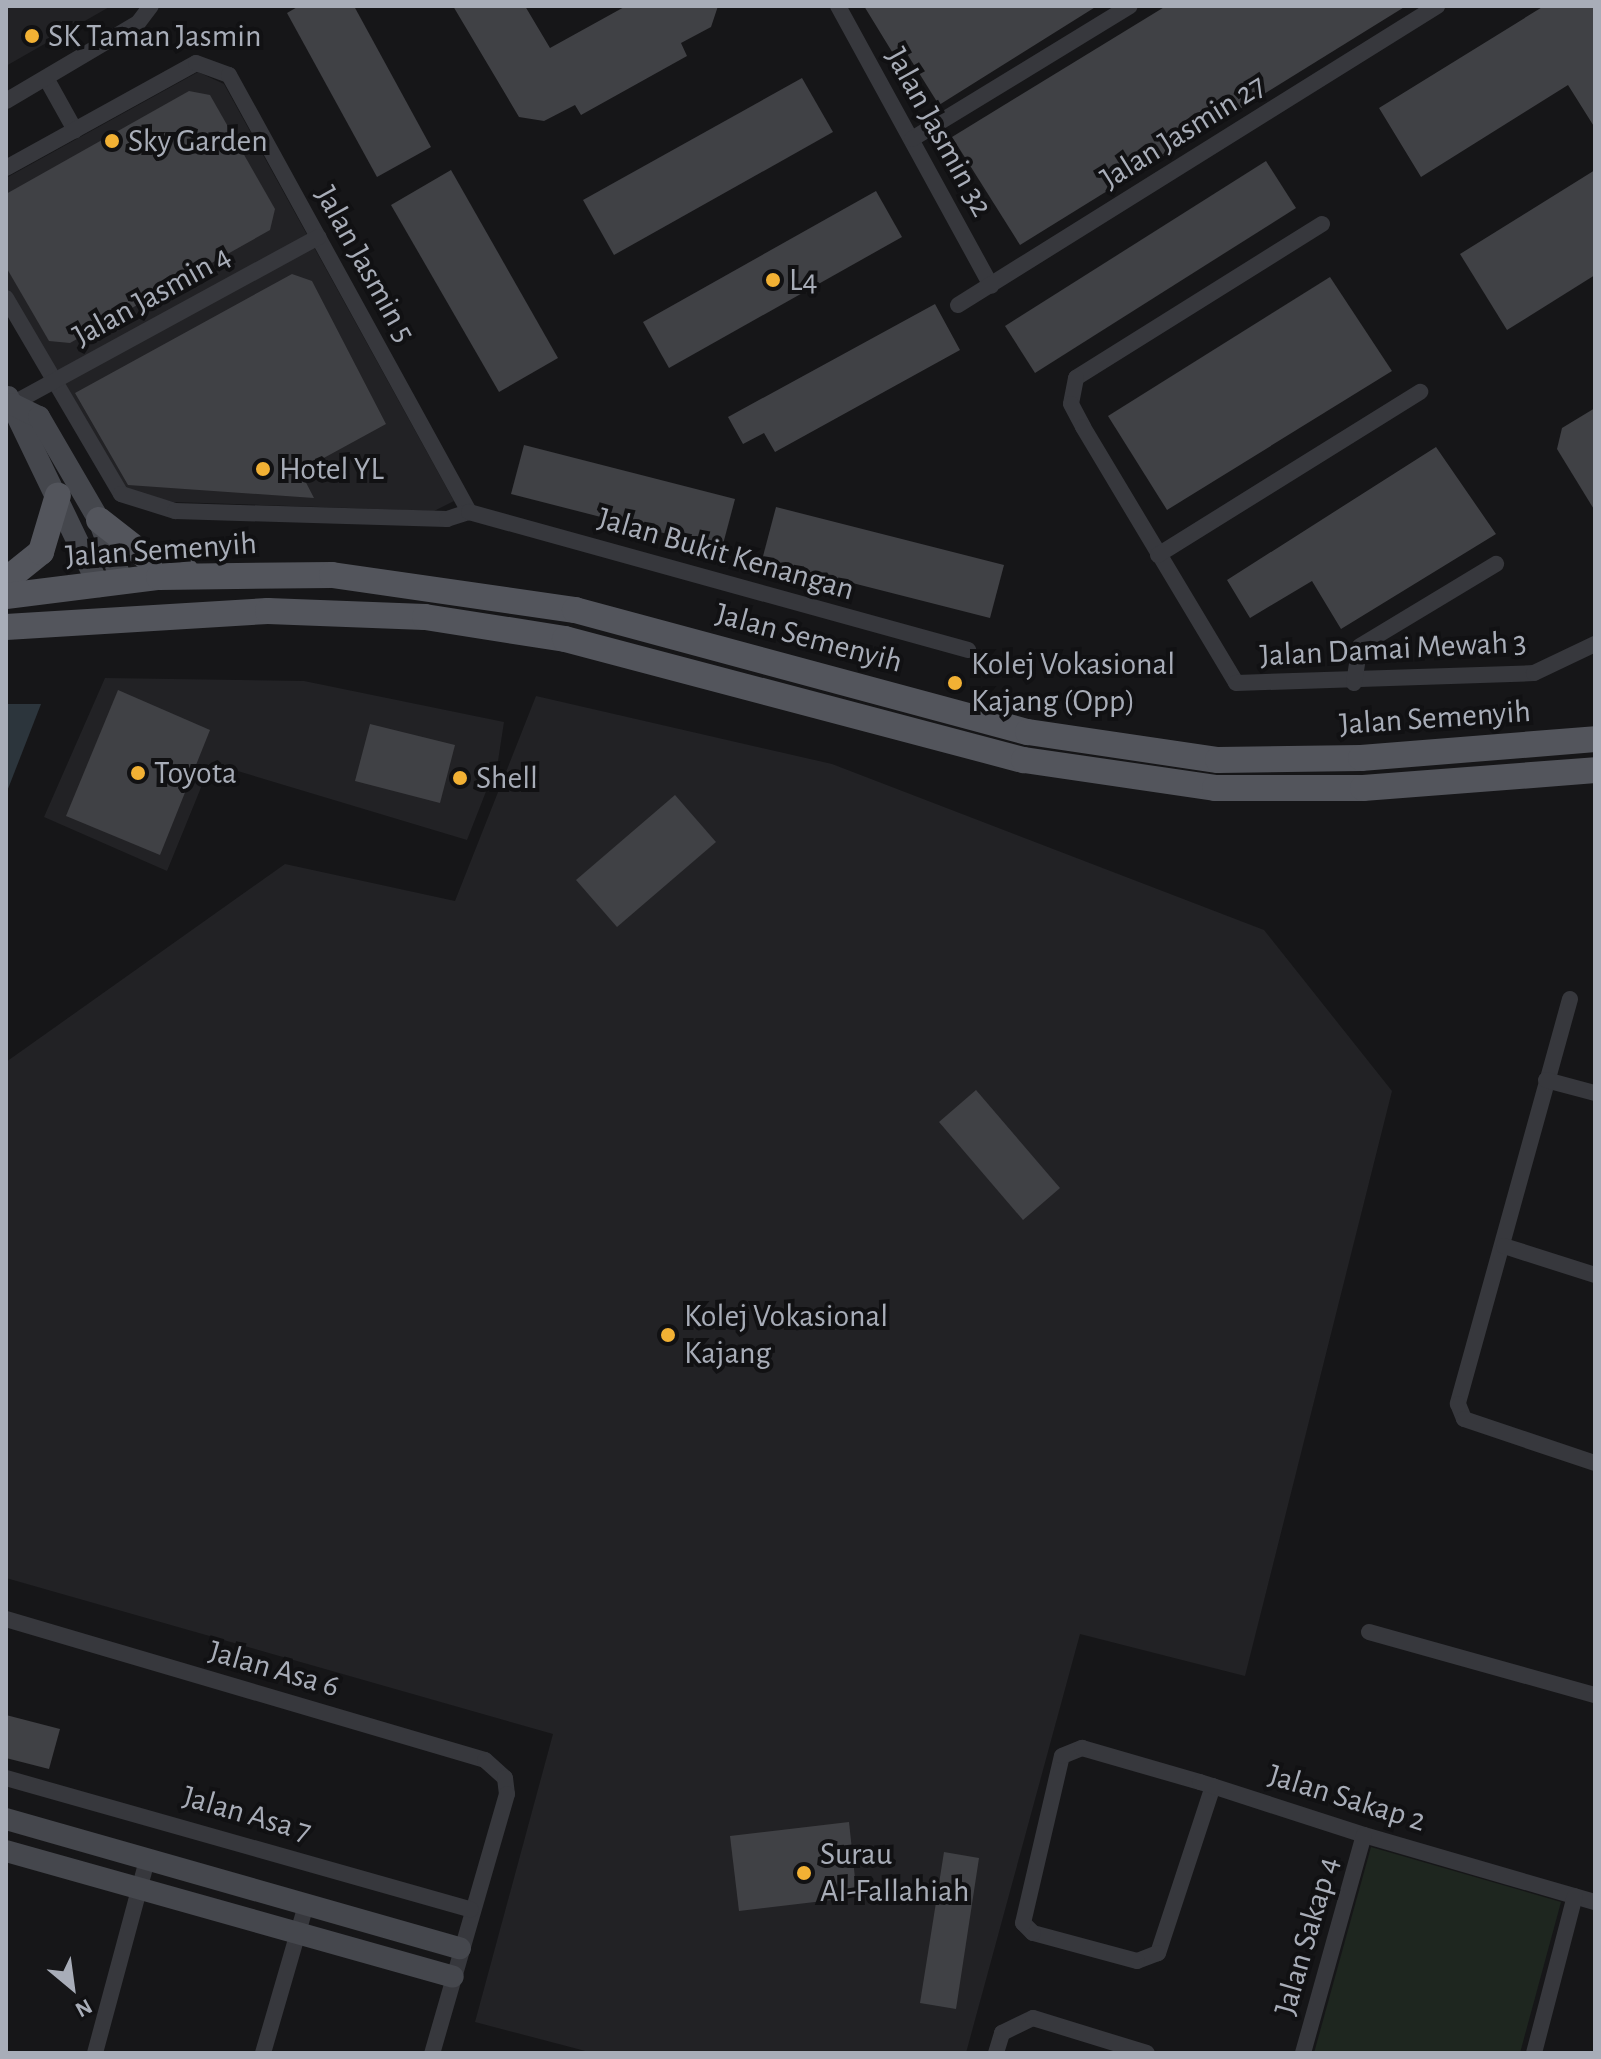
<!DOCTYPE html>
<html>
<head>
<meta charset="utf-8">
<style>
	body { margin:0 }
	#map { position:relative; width:1601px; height:2059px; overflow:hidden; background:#161618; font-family:"Alegreya Sans",sans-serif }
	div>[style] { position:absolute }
	.built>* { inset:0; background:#222225 }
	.green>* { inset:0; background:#1e261f }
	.water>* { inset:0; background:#2c353c }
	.building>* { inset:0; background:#404145 }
	.street>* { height:16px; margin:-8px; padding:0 8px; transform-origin:8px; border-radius:8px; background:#37383d }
	.secondary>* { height:22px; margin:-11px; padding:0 11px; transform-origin:11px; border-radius:11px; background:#45474d }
	.primary>* { height:26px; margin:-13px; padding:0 13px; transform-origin:13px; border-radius:13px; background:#53555c }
	.dots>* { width:22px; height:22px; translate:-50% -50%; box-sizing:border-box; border:4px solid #111113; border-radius:50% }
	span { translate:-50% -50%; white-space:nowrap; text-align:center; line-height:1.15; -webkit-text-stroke:8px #111113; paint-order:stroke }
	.poi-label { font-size:32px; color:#a8adb8 }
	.left { translate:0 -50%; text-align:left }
	.street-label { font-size:32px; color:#a8adb8 }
	.frame { position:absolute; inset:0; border:8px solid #a8adb8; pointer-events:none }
	.north { position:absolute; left:32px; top:1947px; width:80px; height:80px; -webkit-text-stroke:6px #111113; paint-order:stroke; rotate:151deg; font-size:22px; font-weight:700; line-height:32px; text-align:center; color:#a8adb8 }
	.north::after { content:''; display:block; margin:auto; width:28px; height:36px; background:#a8adb8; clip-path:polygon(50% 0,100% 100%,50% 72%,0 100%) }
</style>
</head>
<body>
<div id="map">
	<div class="built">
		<div style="clip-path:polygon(6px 6px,111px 6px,6px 66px)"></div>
		<div style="clip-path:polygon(198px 72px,224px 84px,454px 501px,434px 511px,173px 502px,121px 489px,6px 288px,6px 178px)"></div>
		<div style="clip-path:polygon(105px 678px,304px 681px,504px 722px,498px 761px,467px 840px,211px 763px,167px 871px,44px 817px)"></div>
		<div style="clip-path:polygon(536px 696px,832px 764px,1264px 930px,1392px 1091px,1245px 1676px,1080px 1634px,966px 2053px,593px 2053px,475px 2022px,553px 1734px,6px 1578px,6px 1062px,285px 864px,455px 901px)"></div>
	</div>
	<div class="green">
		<div style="clip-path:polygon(1371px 1847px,1561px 1902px,1520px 2053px,1314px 2053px)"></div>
	</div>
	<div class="water">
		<div style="clip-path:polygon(6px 704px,41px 704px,6px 794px)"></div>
	</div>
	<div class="building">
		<div style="clip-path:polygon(299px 6px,354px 6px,431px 147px,377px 177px,287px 13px)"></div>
		<div style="clip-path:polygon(453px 6px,525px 6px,550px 48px,626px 6px,718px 6px,711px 27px,681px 43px,687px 56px,581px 115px,575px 105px,544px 121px,519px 117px)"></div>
		<div style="clip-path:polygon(864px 6px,1097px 6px,939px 105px,904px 49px,894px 55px)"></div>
		<div style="clip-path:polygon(1166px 6px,1406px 6px,1020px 245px,952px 137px)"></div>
		<div style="clip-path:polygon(1544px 6px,1595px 6px,1595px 128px,1568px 85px,1421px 177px,1379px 108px)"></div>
		<div style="clip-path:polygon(802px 78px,833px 132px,614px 255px,583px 200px)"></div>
		<div style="clip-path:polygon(189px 91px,210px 95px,275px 209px,270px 230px,70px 343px,49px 341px,6px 267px,6px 194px)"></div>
		<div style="clip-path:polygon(1266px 161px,1296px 208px,1035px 373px,1005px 326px)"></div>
		<div style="clip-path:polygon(451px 170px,558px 358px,499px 392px,391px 205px)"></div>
		<div style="clip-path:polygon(1595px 170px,1595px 275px,1507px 330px,1460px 254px)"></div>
		<div style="clip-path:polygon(876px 191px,902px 237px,669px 368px,643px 322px)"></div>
		<div style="clip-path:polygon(292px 274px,312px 281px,386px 424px,300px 471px,314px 498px,128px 485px,75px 393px)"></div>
		<div style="clip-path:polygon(1330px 277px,1392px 371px,1167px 510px,1108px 416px)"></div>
		<div style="clip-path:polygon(935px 304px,960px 350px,775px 452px,764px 433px,743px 444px,728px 417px)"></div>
		<div style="clip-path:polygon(1595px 408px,1595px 511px,1557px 449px,1562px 428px)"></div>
		<div style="clip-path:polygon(524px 445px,735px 499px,722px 548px,511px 494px)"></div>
		<div style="clip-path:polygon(1436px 447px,1496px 534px,1341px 629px,1312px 581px,1250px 618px,1227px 580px)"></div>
		<div style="clip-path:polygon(776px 507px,1004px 565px,990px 618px,762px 560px)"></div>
		<div style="clip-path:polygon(118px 690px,210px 730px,160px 855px,66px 816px)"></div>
		<div style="clip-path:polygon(370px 724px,455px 745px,440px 803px,355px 781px)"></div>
		<div style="clip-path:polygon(675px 795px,716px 842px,617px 927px,576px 880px)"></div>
		<div style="clip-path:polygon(976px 1090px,1060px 1188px,1023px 1220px,939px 1122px)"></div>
		<div style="clip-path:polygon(6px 1715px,60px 1729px,49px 1769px,6px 1758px)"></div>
		<div style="clip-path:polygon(849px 1822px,857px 1897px,739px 1911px,730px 1836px)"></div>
		<div style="clip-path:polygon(944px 1852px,979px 1858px,956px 2009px,920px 2003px)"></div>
	</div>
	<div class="street">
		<div style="left:838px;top:6px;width:319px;rotate:61.3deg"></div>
		<div style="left:46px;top:78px;width:60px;rotate:60.9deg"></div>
		<div style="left:6px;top:101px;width:153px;rotate:-30.6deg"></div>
		<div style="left:138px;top:23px;width:21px;rotate:-53deg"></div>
		<div style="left:912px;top:139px;width:255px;rotate:-31.4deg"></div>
		<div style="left:6px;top:168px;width:217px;rotate:-28.9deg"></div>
		<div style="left:196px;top:63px;width:35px;rotate:20deg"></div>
		<div style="left:229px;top:75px;width:499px;rotate:61.2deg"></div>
		<div style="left:1322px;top:224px;width:290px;rotate:148deg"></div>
		<div style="left:1076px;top:378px;width:26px;rotate:101deg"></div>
		<div style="left:1071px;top:404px;width:26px;rotate:62deg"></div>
		<div style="left:1083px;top:427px;width:298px;rotate:59.1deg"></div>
		<div style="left:1236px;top:683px;width:298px;rotate:-1.9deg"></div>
		<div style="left:1534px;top:673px;width:68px;rotate:-25.4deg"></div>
		<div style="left:6px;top:298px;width:227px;rotate:59.6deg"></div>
		<div style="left:121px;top:494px;width:57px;rotate:17.5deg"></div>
		<div style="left:175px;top:511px;width:272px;rotate:1.7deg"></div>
		<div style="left:447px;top:519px;width:23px;rotate:-18deg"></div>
		<div style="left:958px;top:305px;width:565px;rotate:-31.97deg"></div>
		<div style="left:12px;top:404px;width:349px;rotate:-28.6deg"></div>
		<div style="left:469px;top:512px;width:518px;rotate:15.46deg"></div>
		<div style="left:1158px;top:555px;width:309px;rotate:-31.9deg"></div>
		<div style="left:1354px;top:683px;width:37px;rotate:-81deg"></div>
		<div style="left:1360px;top:646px;width:159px;rotate:-31.1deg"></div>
		<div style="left:1570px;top:999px;width:420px;rotate:105.5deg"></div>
		<div style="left:1458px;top:1404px;width:16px;rotate:68deg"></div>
		<div style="left:1464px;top:1419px;width:138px;rotate:18.6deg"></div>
		<div style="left:1546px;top:1080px;width:51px;rotate:14.9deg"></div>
		<div style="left:1504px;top:1246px;width:96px;rotate:17.7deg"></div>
		<div style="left:6px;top:1619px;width:499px;rotate:16.4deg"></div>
		<div style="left:485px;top:1760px;width:27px;rotate:42deg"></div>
		<div style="left:505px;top:1778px;width:16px;rotate:83deg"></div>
		<div style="left:507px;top:1794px;width:270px;rotate:106.1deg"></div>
		<div style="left:1369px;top:1632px;width:235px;rotate:15.6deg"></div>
		<div style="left:6px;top:1778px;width:483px;rotate:15.8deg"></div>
		<div style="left:1213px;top:1786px;width:176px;rotate:108.2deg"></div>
		<div style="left:1158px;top:1953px;width:22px;rotate:159deg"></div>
		<div style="left:1137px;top:1961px;width:108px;rotate:-164.9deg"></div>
		<div style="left:1033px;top:1933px;width:14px;rotate:-135deg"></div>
		<div style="left:1023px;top:1923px;width:171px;rotate:-76.9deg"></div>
		<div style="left:1062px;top:1756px;width:22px;rotate:-22deg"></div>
		<div style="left:1082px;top:1748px;width:123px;rotate:16.1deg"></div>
		<div style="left:1200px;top:1782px;width:172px;rotate:17.9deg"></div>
		<div style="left:1364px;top:1835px;width:241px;rotate:16.2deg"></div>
		<div style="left:95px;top:2053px;width:200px;rotate:-74.9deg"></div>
		<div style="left:263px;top:2053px;width:154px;rotate:-73.8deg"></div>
		<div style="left:996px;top:2053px;width:21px;rotate:-73deg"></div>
		<div style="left:1002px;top:2033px;width:34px;rotate:-26deg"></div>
		<div style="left:1033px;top:2018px;width:119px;rotate:17.1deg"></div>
		<div style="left:1303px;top:2053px;width:226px;rotate:-74.4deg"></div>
		<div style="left:1534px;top:2053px;width:162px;rotate:-75.4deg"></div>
	</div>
	<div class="secondary">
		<div style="left:8px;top:397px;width:210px;rotate:64.3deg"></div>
		<div style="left:12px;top:404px;width:30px;rotate:26deg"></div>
		<div style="left:39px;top:417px;width:119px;rotate:59.8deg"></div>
		<div style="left:99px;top:520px;width:66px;rotate:69.6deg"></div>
		<div style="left:6px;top:1819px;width:472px;rotate:15.9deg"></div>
		<div style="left:6px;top:1851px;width:464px;rotate:15.7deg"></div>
	</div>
	<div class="primary">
		<div style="left:99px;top:520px;width:63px;rotate:38deg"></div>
		<div style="left:149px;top:559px;width:38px;rotate:17deg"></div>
		<div style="left:6px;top:580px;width:45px;rotate:-38.7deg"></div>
		<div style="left:41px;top:552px;width:59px;rotate:-73.4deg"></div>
		<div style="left:6px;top:596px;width:154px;rotate:-7.1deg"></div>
		<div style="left:159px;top:577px;width:173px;rotate:-0.7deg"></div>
		<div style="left:332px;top:575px;width:246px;rotate:8.2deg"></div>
		<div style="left:575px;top:610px;width:469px;rotate:15.1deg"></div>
		<div style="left:1028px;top:732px;width:192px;rotate:8.4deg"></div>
		<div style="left:1218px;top:760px;width:143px;rotate:-0.8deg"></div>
		<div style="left:1361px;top:758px;width:235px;rotate:-4.6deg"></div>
		<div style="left:6px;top:627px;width:262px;rotate:-3.5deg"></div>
		<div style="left:268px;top:611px;width:157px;rotate:2.2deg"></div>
		<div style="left:425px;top:617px;width:142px;rotate:8.9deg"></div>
		<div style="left:565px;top:639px;width:475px;rotate:14.8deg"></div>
		<div style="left:1024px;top:760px;width:193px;rotate:8.3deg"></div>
		<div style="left:1215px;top:788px;width:148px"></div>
		<div style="left:1363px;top:788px;width:233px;rotate:-4.4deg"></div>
	</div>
	<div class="dots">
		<div style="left:32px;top:36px;background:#f2b134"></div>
		<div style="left:112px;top:141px;background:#f2b134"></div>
		<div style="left:773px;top:280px;background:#f2b134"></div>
		<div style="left:263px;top:469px;background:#f2b134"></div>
		<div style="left:955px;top:683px;background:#f2b134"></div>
		<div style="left:138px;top:773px;background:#f2b134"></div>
		<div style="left:460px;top:778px;background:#f2b134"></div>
		<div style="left:668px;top:1335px;background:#f2b134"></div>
		<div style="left:804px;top:1873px;background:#f2b134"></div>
	</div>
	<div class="poi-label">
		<span class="left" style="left:48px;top:36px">SK Taman Jasmin</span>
		<span class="left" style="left:128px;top:141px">Sky Garden</span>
		<span class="left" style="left:789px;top:280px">L4</span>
		<span class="left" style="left:279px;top:469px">Hotel YL</span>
		<span class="left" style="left:971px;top:683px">Kolej Vokasional<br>Kajang (Opp)</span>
		<span class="left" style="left:154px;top:773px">Toyota</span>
		<span class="left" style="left:476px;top:778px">Shell</span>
		<span class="left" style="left:684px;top:1335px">Kolej Vokasional<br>Kajang</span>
		<span class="left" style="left:820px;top:1873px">Surau<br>Al-Fallahiah</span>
	</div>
	<div class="street-label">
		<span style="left:939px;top:132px;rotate:61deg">Jalan Jasmin 32</span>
		<span style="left:1183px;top:132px;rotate:-32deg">Jalan Jasmin 27</span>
		<span style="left:365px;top:264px;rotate:61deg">Jalan Jasmin 5</span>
		<span style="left:152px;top:296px;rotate:-29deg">Jalan Jasmin 4</span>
		<span style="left:161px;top:550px;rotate:-4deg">Jalan Semenyih</span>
		<span style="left:726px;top:554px;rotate:16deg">Jalan Bukit Kenangan</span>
		<span style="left:809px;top:638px;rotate:15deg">Jalan Semenyih</span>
		<span style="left:1393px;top:649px;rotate:-3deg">Jalan Damai Mewah 3</span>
		<span style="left:1435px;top:718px;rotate:-4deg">Jalan Semenyih</span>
		<span style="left:274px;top:1669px;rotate:16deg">Jalan Asa 6</span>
		<span style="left:1347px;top:1798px;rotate:17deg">Jalan Sakap 2</span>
		<span style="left:247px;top:1814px;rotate:16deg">Jalan Asa 7</span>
		<span style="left:1307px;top:1936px;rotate:-74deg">Jalan Sakap 4</span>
	</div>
	<div class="frame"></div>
	<div class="north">N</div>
</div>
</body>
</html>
